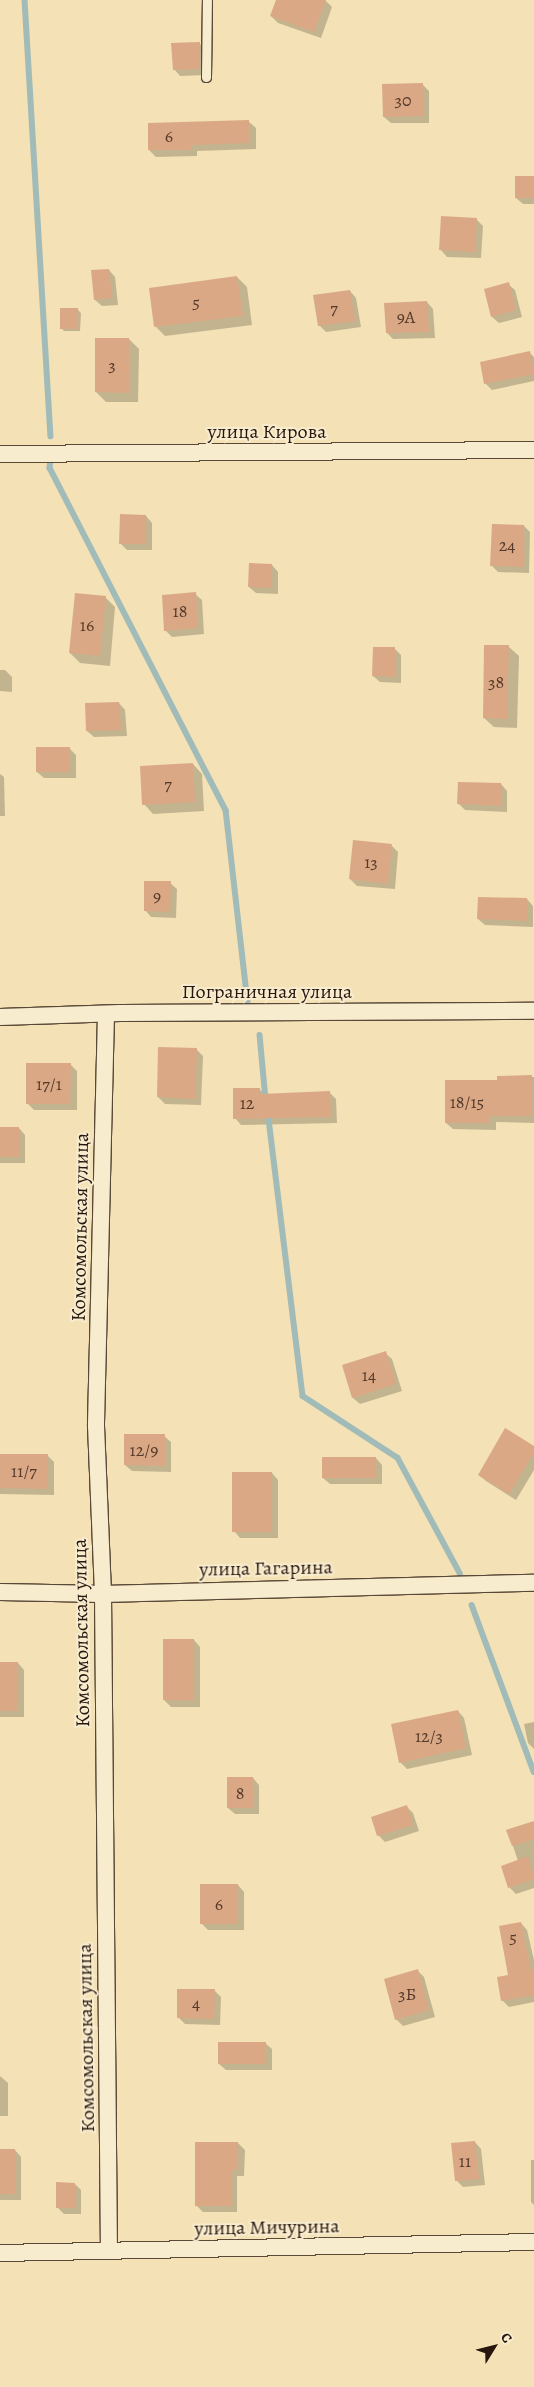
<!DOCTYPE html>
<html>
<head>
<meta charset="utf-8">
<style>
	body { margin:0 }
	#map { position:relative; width:534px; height:2387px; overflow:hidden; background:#f4e1b5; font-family:Alegreya,serif }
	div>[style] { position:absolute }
	.shadow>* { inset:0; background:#0003 }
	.stream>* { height:5.5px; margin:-2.75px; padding:0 2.75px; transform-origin:2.75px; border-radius:2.75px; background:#a1bbb9 }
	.building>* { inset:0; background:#dba885 }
	.roads { filter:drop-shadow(1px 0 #5a4937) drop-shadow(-1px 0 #5a4937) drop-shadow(0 1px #5a4937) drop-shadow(0 -1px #5a4937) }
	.lane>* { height:9px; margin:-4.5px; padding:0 4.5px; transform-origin:4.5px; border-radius:4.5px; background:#f8eccf }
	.street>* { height:16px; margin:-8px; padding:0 8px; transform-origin:8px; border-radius:8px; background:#f8eccf }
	span { translate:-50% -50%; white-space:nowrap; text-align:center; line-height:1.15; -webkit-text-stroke:4px #f8eccf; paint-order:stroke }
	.number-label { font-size:18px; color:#543a2b }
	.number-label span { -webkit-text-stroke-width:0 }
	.street-label { font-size:20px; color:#27160d }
	.north { position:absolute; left:469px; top:2322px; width:50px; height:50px; -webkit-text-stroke:4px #f8eccf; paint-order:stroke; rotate:54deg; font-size:14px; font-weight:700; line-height:20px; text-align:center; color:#27160d }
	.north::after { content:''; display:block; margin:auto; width:18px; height:22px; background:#27160d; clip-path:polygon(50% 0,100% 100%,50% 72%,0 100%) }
</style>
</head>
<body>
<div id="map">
	<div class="shadow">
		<div style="clip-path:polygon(277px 0,325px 0,332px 7px,321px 38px,278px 23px,271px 16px)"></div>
		<div style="clip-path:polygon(200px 44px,206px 50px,206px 75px,180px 76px,174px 69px)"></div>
		<div style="clip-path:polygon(422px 84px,429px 91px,429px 123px,391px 123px,384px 117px)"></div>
		<div style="clip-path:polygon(249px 122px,256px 128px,256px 149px,197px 151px,197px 156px,156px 157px,149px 150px)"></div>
		<div style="clip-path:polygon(534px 177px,534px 204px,523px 204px,516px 198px)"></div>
		<div style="clip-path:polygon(476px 219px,483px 226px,481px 258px,447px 257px,441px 250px)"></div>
		<div style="clip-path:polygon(109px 270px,115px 277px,118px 305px,102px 306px,95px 300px)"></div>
		<div style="clip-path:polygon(237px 277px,247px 287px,252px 325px,165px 336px,156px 327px)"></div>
		<div style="clip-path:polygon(508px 284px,515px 290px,522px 317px,499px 323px,492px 317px,485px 290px)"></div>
		<div style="clip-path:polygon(350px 291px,356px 298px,361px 327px,326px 332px,319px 325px)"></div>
		<div style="clip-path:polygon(427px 302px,433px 309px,435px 338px,393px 339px,387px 333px)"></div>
		<div style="clip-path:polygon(78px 310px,81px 313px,80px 331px,64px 331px,61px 328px)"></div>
		<div style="clip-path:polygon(129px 339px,139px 349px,138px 402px,106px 402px,96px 392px)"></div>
		<div style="clip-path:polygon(530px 353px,534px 357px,534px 381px,492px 390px,485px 383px)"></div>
		<div style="clip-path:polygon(146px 516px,152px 523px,152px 550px,127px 550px,120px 543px)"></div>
		<div style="clip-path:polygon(524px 526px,530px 532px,529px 573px,498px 572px,492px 566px)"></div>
		<div style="clip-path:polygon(272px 565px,278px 572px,278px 594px,256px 593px,249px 587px)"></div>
		<div style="clip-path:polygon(195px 594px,202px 600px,204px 634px,172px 637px,165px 630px)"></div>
		<div style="clip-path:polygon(105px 597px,115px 607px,110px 666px,80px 663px,70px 653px)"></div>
		<div style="clip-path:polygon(509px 647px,519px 656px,517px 728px,494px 727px,484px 718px)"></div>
		<div style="clip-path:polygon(395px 649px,401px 655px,401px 683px,380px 682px,373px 676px)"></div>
		<div style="clip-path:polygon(0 670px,5px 670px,12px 677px,12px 692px,0 691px)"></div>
		<div style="clip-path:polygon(119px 703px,125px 710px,127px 736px,94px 737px,87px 731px)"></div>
		<div style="clip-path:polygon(69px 748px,76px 755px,76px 778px,44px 778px,37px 772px)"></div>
		<div style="clip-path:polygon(193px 764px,202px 774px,204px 811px,153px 814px,144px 804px)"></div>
		<div style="clip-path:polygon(0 774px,4px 777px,5px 816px,0 816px)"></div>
		<div style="clip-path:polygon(501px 784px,507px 791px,507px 812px,465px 810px,459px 804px)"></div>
		<div style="clip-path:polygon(392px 846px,398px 852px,395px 889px,357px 886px,350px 879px)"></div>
		<div style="clip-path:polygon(170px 883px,177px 889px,176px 918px,151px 917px,145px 910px)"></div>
		<div style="clip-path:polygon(527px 899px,533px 906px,533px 927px,485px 925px,478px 919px)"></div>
		<div style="clip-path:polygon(196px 1049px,203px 1056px,201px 1105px,165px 1104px,158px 1097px)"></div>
		<div style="clip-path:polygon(70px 1064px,77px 1071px,77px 1110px,34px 1110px,28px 1104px)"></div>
		<div style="clip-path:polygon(498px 1077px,534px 1077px,534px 1123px,496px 1122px,496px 1130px,453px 1129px,446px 1123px,498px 1081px)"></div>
		<div style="clip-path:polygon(259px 1089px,266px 1095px,329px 1092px,336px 1099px,337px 1123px,241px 1125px,235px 1118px)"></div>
		<div style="clip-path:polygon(0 1128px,19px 1128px,25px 1135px,25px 1163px,0 1163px)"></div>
		<div style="clip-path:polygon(385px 1353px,392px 1359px,402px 1391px,360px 1404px,353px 1398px,343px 1366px)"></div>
		<div style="clip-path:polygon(164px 1436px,171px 1442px,171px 1472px,132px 1471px,125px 1465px)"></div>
		<div style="clip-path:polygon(534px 1447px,534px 1470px,516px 1500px,486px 1481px,479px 1475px)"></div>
		<div style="clip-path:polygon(0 1455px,47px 1455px,54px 1462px,54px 1495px,0 1494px)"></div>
		<div style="clip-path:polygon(376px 1458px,382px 1465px,382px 1484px,330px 1484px,323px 1478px)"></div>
		<div style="clip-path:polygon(272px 1473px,278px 1480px,278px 1538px,240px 1538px,234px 1531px)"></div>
		<div style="clip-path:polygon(194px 1640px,200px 1647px,200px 1707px,171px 1707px,164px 1700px)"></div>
		<div style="clip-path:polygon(0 1663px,18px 1663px,24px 1670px,24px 1717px,0 1717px)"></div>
		<div style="clip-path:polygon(458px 1711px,464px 1718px,472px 1755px,407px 1769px,400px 1762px)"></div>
		<div style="clip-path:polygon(534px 1722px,534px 1749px,528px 1743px,524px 1724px)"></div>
		<div style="clip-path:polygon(253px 1778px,259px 1785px,259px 1814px,235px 1814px,228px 1808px)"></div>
		<div style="clip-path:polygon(407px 1807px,413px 1813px,419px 1831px,385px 1842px,378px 1835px)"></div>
		<div style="clip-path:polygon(534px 1822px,534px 1888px,516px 1894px,510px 1888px,502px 1867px,518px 1861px,508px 1831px)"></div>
		<div style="clip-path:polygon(238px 1885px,244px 1892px,244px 1930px,208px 1930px,201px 1923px)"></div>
		<div style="clip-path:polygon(521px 1923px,527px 1930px,534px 1960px,534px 2002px,509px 2007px,502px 2000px,510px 1976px)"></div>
		<div style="clip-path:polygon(418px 1971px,424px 1977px,435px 2017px,403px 2026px,396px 2019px)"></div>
		<div style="clip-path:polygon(214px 1990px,221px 1997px,220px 2025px,185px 2024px,179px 2018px)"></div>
		<div style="clip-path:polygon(265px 2043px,272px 2049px,272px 2070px,226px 2070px,219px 2064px)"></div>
		<div style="clip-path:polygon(0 2076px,8px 2083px,8px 2116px,0 2116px)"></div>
		<div style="clip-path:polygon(475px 2142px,481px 2149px,485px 2185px,463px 2187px,456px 2180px)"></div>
		<div style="clip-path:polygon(238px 2143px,245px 2150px,244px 2176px,237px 2176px,237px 2212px,203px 2212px,196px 2205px)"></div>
		<div style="clip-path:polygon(0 2150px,15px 2150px,21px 2157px,21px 2200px,0 2200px)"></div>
		<div style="clip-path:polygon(531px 2160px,534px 2160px,534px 2205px,531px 2202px)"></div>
		<div style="clip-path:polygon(75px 2184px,81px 2190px,81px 2214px,64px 2214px,57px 2207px)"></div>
	</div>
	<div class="stream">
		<div style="left:25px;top:0;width:437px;rotate:86.6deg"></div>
		<div style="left:51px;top:460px;width:8px;rotate:97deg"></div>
		<div style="left:50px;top:468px;width:385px;rotate:62.8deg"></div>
		<div style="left:226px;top:810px;width:194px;rotate:83.5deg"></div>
		<div style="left:260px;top:1035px;width:65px;rotate:84.7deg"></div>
		<div style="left:268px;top:1111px;width:287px;rotate:83deg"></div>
		<div style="left:303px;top:1396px;width:113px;rotate:33.1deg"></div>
		<div style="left:398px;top:1458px;width:131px;rotate:61.7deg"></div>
		<div style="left:472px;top:1605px;width:178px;rotate:69.6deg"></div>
	</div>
	<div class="building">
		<div style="clip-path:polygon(276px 0,326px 0,314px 32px,270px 16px)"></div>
		<div style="clip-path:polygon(200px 42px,200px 69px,173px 70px,171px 43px)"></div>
		<div style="clip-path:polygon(423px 83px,423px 116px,383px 117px,382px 84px)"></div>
		<div style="clip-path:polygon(249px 120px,250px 143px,191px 145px,191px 150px,148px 150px,148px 123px)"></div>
		<div style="clip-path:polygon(515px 176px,534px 176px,534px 198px,515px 198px)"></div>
		<div style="clip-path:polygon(441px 216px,477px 218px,475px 252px,439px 250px)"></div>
		<div style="clip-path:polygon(109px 269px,112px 298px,94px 300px,91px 270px)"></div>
		<div style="clip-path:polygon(237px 276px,243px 316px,154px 327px,149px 288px)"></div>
		<div style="clip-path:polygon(509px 282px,516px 310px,491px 317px,484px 289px)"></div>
		<div style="clip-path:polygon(350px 290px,355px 321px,318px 326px,313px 295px)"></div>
		<div style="clip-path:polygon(427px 301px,429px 332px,386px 333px,384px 303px)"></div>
		<div style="clip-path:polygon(60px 308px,78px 308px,78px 329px,60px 329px)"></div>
		<div style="clip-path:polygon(95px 338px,129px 338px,129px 393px,95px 392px)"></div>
		<div style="clip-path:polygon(530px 351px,534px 374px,484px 384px,480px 362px)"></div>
		<div style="clip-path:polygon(120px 514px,146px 515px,146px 544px,119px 544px)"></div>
		<div style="clip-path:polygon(492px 524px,524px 525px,523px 567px,490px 566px)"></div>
		<div style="clip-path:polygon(249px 563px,272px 564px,271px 588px,248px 587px)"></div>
		<div style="clip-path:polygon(196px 592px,198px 628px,164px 631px,162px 595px)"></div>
		<div style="clip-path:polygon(75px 593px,106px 596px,100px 656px,69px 653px)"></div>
		<div style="clip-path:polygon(484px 645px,509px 645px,507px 719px,483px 718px)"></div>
		<div style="clip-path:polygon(373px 647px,395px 647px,395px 677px,372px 676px)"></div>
		<div style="clip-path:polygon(119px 702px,121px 730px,86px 731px,85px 703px)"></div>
		<div style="clip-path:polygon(36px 747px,70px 747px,70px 772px,36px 772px)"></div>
		<div style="clip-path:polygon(193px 763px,195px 802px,142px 805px,140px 766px)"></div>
		<div style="clip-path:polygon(458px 782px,501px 783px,501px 806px,457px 804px)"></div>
		<div style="clip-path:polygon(353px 840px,392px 844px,388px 884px,349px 879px)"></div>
		<div style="clip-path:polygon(144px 881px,171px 881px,170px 912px,144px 911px)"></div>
		<div style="clip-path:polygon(478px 897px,527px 898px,527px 921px,477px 919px)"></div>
		<div style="clip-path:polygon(158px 1047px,197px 1048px,195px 1099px,157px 1097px)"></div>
		<div style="clip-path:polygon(26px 1063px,71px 1063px,70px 1104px,26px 1104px)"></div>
		<div style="clip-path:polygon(532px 1075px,532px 1116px,489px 1116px,489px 1123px,445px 1123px,445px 1080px,497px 1080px,497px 1076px)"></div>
		<div style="clip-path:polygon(233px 1088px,260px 1088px,260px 1094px,330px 1091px,331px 1117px,233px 1119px)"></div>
		<div style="clip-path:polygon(0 1127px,19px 1127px,19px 1157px,0 1157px)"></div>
		<div style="clip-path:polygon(386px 1351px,396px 1384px,352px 1398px,342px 1365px)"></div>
		<div style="clip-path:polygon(505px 1428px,534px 1446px,534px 1453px,509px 1494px,478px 1475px)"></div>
		<div style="clip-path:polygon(124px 1434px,165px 1434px,165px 1466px,124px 1465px)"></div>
		<div style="clip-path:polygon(0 1454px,48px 1454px,48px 1489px,0 1488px)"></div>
		<div style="clip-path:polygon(322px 1457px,376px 1457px,376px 1478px,322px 1478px)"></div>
		<div style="clip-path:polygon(232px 1472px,272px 1472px,272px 1532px,232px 1532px)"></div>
		<div style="clip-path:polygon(163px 1639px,194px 1639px,194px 1701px,163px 1700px)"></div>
		<div style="clip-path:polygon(0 1662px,18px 1662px,18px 1711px,0 1711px)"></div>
		<div style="clip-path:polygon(458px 1710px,466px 1748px,399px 1763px,391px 1724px)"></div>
		<div style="clip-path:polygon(227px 1777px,253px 1777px,253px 1808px,227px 1808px)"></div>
		<div style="clip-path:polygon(407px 1805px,413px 1825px,377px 1836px,371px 1817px)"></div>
		<div style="clip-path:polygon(534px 1821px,534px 1839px,512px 1846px,506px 1830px)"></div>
		<div style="clip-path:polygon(528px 1856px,534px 1879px,508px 1888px,501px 1866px)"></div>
		<div style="clip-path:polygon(200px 1884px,238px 1884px,238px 1924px,200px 1924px)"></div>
		<div style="clip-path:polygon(521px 1922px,531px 1971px,534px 1970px,534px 1995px,501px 2001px,497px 1977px,508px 1975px,499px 1926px)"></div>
		<div style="clip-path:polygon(418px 1969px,429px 2010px,395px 2020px,384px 1979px)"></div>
		<div style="clip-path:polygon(177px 1989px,215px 1989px,214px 2019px,177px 2018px)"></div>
		<div style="clip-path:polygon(218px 2042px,266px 2042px,266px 2064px,218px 2064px)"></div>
		<div style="clip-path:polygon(475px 2141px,479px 2179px,455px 2181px,451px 2143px)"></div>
		<div style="clip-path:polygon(195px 2142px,238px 2142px,238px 2170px,231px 2170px,231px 2206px,195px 2206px)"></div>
		<div style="clip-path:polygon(0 2149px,15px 2149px,15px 2194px,0 2194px)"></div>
		<div style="clip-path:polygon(56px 2182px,75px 2183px,75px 2208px,56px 2208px)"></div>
	</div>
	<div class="roads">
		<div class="lane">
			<div style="left:206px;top:77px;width:77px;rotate:-89.3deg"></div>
		</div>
		<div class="street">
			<div style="left:0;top:454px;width:534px;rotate:-0.43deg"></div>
			<div style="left:106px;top:1014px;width:412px;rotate:91.4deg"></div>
			<div style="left:96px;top:1426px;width:168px;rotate:87.6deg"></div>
			<div style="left:103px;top:1594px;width:657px;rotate:89.48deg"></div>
			<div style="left:0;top:1017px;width:120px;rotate:-1.9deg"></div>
			<div style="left:120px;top:1013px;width:414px;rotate:-0.3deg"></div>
			<div style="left:0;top:1592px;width:103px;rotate:1.1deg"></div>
			<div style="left:103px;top:1594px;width:431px;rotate:-1.5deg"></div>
			<div style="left:0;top:2253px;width:534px;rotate:-1.18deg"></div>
		</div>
	</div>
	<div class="number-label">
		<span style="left:403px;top:100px">30</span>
		<span style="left:169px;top:136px">6</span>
		<span style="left:196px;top:302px">5</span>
		<span style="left:334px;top:308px">7</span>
		<span style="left:406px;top:317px">9А</span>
		<span style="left:112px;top:365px">3</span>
		<span style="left:507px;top:545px">24</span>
		<span style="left:180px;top:611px">18</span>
		<span style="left:87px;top:625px">16</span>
		<span style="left:496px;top:682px">38</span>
		<span style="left:168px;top:784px">7</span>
		<span style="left:371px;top:862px">13</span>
		<span style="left:157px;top:896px">9</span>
		<span style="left:49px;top:1084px">17/1</span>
		<span style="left:467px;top:1102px">18/15</span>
		<span style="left:247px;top:1103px">12</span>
		<span style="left:369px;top:1375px">14</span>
		<span style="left:144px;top:1450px">12/9</span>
		<span style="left:24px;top:1471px">11/7</span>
		<span style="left:429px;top:1736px">12/3</span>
		<span style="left:240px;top:1793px">8</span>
		<span style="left:219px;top:1904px">6</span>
		<span style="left:513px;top:1937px">5</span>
		<span style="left:407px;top:1994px">3Б</span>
		<span style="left:196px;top:2003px">4</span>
		<span style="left:465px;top:2161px">11</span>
	</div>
	<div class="street-label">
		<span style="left:267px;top:431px">улица Кирова</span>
		<span style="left:267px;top:991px">Пограничная улица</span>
		<span style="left:80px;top:1227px;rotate:-89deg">Комсомольская улица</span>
		<span style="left:266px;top:1568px;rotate:-1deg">улица Гагарина</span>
		<span style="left:81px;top:1633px;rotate:-91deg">Комсомольская улица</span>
		<span style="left:86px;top:2038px;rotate:-91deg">Комсомольская улица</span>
		<span style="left:267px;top:2227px;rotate:-1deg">улица Мичурина</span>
	</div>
	<div class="north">С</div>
</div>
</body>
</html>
